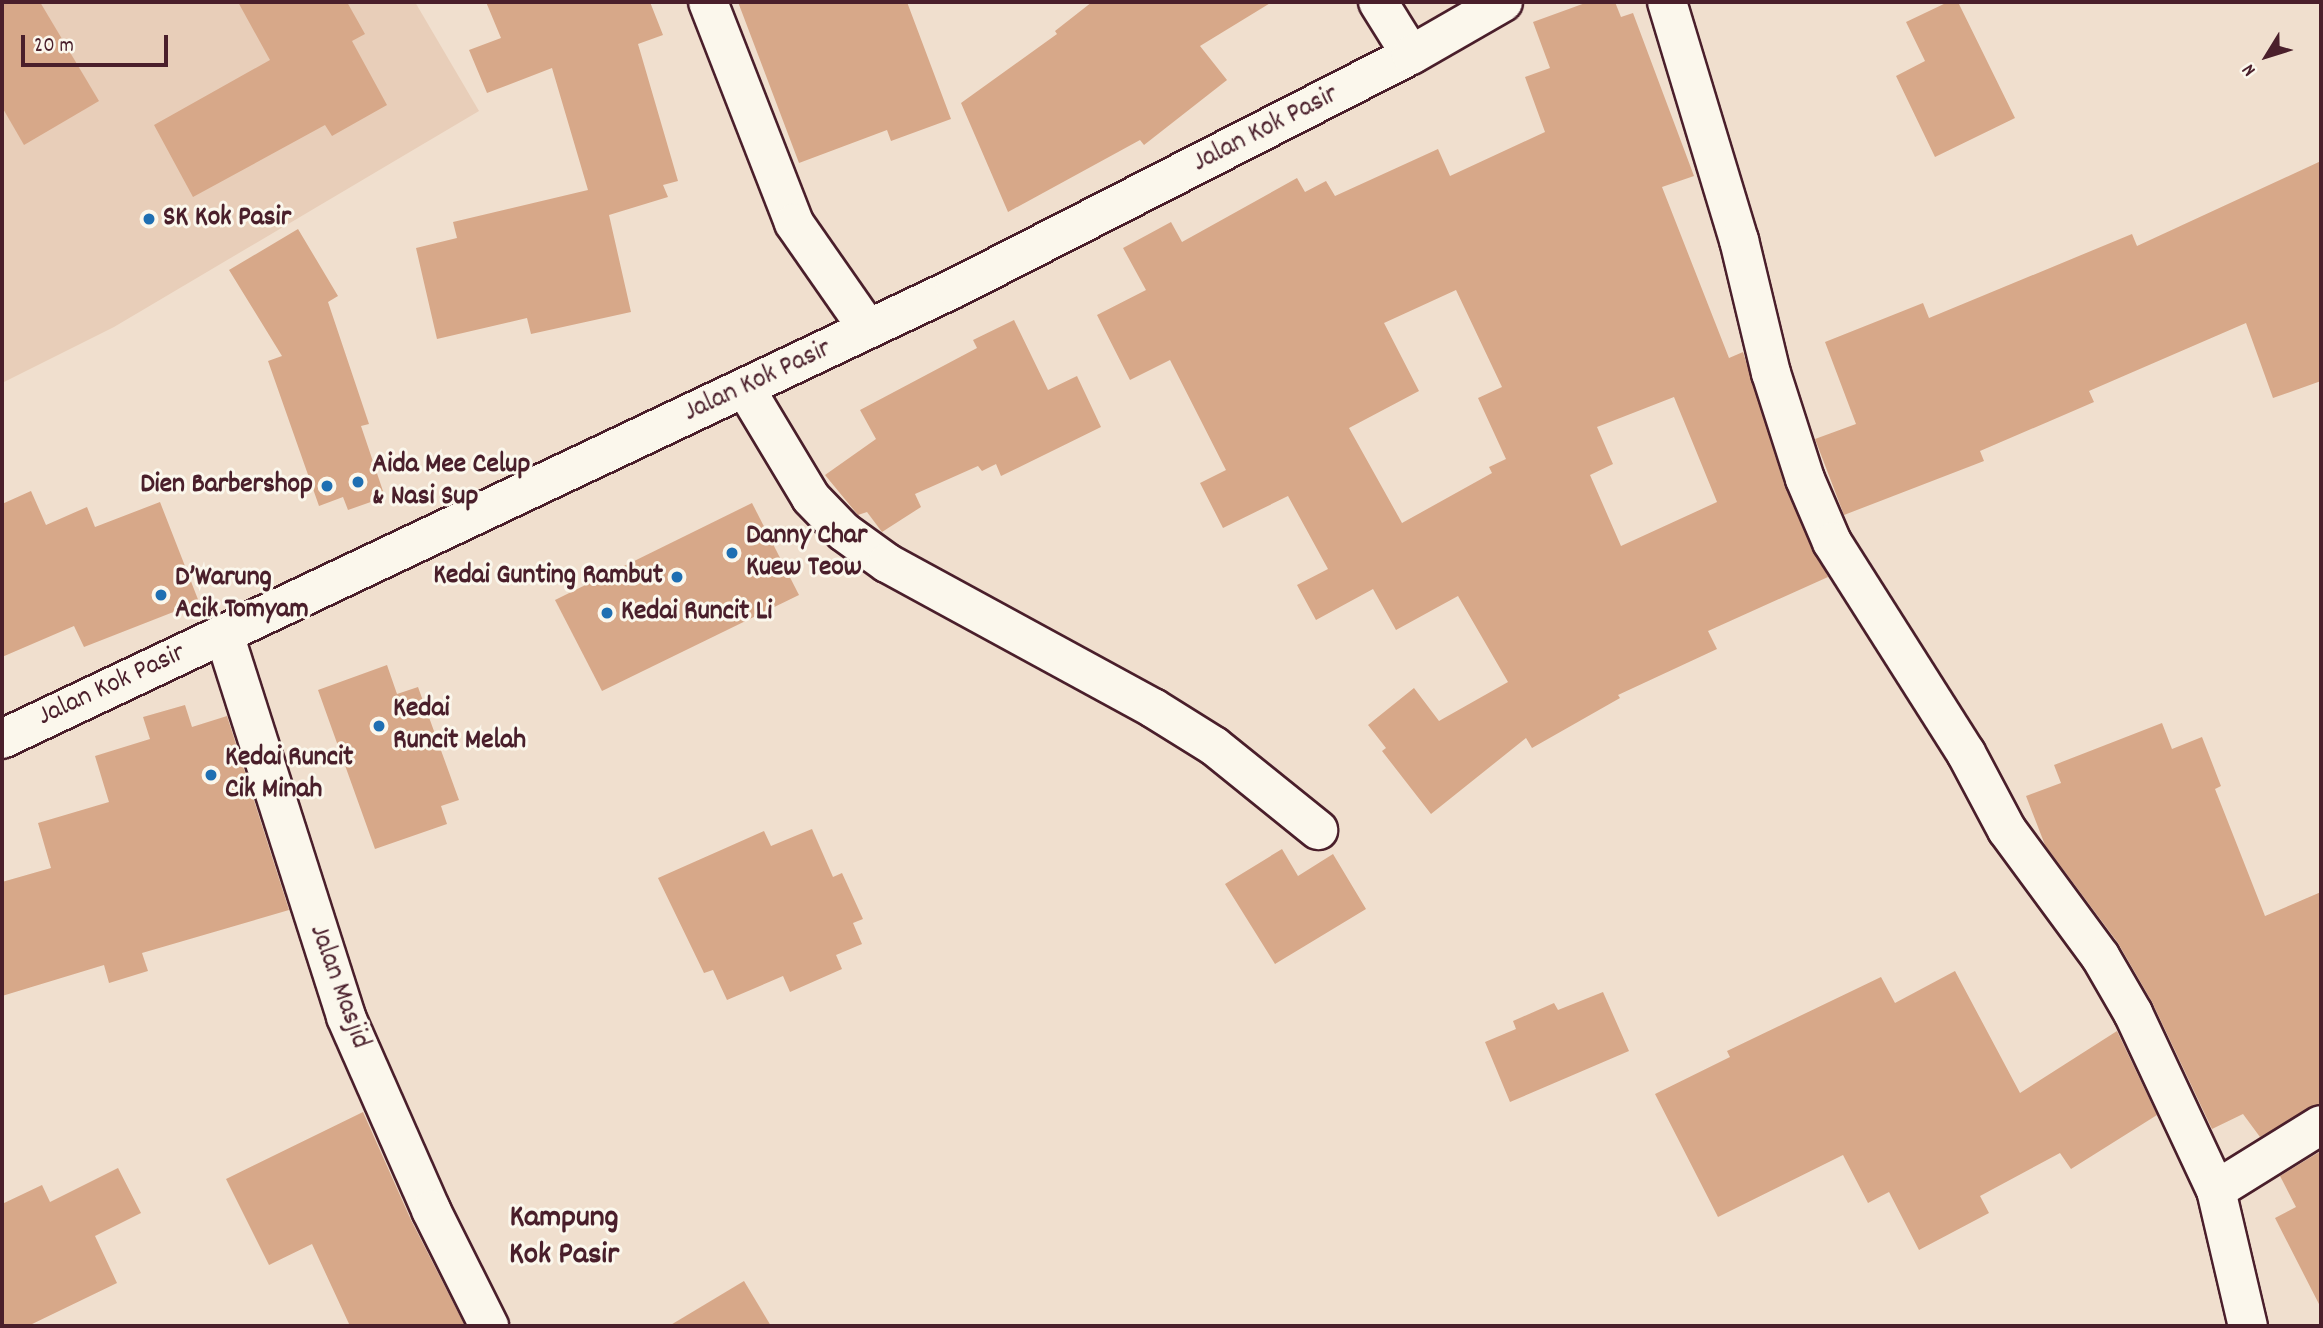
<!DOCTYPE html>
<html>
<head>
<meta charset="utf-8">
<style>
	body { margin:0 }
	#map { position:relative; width:2323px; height:1328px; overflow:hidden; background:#f0dfce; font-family:Dekko,sans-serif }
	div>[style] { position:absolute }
	.built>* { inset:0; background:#e8ceb9 }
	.building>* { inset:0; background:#d7a889 }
	.roads { filter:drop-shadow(2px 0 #4a1f2b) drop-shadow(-2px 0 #4a1f2b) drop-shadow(0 2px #4a1f2b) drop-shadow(0 -2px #4a1f2b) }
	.minor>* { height:38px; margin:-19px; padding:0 19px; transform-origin:19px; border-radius:19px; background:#fbf7ec }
	.dots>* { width:19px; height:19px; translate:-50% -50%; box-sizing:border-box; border:4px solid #fbf7ec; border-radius:50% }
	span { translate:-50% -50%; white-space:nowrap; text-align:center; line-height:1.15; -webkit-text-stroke:6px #fbf7ec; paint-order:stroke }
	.street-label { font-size:28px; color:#4a1f2b }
	.poi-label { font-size:28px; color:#4a1f2b; font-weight:700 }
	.left { translate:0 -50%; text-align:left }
	.right { translate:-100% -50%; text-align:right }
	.quarter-label { font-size:32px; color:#4a1f2b; font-weight:700 }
	.frame { position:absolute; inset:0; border:4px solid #4a1f2b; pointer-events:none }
	.north { position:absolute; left:2232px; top:21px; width:70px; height:70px; -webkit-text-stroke:5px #fbf7ec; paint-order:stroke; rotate:232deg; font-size:19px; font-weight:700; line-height:28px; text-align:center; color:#4a1f2b }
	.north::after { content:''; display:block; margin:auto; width:24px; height:32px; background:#4a1f2b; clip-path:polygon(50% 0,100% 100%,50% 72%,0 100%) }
	.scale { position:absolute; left:21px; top:35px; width:147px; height:32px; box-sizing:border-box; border:4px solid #4a1f2b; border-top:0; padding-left:9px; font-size:21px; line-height:24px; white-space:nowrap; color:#4a1f2b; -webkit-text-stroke:5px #fbf7ec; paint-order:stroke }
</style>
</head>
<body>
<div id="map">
	<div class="built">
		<div style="clip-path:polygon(2px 2px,415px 2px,479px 111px,114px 327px,2px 383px)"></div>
	</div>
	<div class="building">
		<div style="clip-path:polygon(2px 2px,40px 2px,99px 101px,24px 145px,2px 107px)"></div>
		<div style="clip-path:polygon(238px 2px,347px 2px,365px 34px,352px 41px,387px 105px,332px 136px,325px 125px,193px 197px,154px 125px,270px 60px)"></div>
		<div style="clip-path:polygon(486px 2px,650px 2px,663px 35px,638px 44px,678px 181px,663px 185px,668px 197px,609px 215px,631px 312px,531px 334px,527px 318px,437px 339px,416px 248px,457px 238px,453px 222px,588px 190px,552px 68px,487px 93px,469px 50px,501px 38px)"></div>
		<div style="clip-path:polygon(738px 2px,907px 2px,951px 119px,891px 141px,887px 130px,799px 163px)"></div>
		<div style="clip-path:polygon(1092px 2px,1272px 2px,1200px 46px,1227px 80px,1144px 145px,1140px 140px,1008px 212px,961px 103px,1057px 34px,1055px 31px)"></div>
		<div style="clip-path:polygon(evenodd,1588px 2px,1615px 2px,1621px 17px,1633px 13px,1694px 176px,1662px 187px,1729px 358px,1743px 352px,1785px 487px,1828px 577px,1708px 631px,1717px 649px,1618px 695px,1620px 698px,1532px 748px,1526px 738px,1431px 814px,1382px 751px,1386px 748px,1368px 725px,1414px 688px,1439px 721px,1508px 682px,1458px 596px,1396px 630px,1373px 589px,1316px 620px,1297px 585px,1328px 569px,1288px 496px,1223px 528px,1200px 483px,1226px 470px,1170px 360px,1130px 380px,1097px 315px,1146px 290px,1123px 248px,1171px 222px,1182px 242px,1297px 178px,1305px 192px,1326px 181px,1335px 196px,1438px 149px,1450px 176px,1545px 132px,1525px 77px,1550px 68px,1533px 22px,1588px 2px,1456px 290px,1502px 387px,1478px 398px,1506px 459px,1489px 467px,1492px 473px,1402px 523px,1349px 428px,1419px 391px,1384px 323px,1456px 290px,1588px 2px,1674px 397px,1717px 502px,1621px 546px,1590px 475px,1613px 464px,1597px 427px,1674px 397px)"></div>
		<div style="clip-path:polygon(1948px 2px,1958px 2px,2015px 118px,1935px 157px,1896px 76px,1925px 61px,1906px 22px)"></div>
		<div style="clip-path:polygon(2321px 161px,2321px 381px,2273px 398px,2246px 323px,2089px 391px,2094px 402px,1980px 451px,1984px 461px,1844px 515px,1815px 439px,1856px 424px,1825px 342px,1923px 303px,1929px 318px,2132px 234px,2137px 246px)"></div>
		<div style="clip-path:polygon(298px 229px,338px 296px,328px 302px,369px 424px,361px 426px,385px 497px,348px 510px,343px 497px,319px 506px,268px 361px,282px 356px,229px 270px)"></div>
		<div style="clip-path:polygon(1014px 320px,1048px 390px,1077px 376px,1101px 427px,1001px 476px,996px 464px,982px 471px,978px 466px,915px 494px,921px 507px,882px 532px,867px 512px,858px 515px,825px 475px,876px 439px,860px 410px,977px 348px,973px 340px)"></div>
		<div style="clip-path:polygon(31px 491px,46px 525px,87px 507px,95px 527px,160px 502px,199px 602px,84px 647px,74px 626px,2px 657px,2px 504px)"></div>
		<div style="clip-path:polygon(752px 503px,799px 595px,602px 691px,555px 600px)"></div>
		<div style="clip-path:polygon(387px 665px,397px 694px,418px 687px,459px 800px,441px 806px,447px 824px,375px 849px,318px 690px)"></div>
		<div style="clip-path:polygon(185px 705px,192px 727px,227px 716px,289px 910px,142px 953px,148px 971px,109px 983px,104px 965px,2px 996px,2px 882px,51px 868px,38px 823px,109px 802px,95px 756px,150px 739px,143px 717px)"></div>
		<div style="clip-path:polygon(2162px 723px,2172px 749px,2202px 737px,2221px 786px,2215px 789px,2265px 916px,2321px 892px,2321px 1103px,2260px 1137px,2243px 1114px,2212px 1129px,2152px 1002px,2118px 943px,2045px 845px,2026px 796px,2061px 783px,2054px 765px)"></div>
		<div style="clip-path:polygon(812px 829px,833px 877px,842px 873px,863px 919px,853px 923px,862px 944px,836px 955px,842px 969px,790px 992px,783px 976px,727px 1000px,713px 970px,704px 973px,658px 878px,764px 831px,771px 846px)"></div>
		<div style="clip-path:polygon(1282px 849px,1298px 876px,1333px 854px,1366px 909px,1275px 964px,1225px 884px)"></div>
		<div style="clip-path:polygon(1955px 971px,2020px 1093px,2117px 1031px,2157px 1115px,2071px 1169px,2060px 1153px,1980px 1196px,1989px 1213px,1919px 1250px,1889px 1192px,1868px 1203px,1843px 1155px,1718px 1217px,1655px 1094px,1730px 1057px,1727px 1051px,1881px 977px,1895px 1003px)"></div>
		<div style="clip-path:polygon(1603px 992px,1629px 1051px,1510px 1102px,1485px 1042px,1516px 1029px,1513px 1021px,1554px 1003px,1558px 1010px)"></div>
		<div style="clip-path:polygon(363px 1112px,411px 1220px,465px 1326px,350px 1326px,312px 1244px,269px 1265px,226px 1179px)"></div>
		<div style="clip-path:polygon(2321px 1151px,2321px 1308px,2275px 1218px,2296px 1207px,2280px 1176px)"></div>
		<div style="clip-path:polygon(118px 1168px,141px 1213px,95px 1236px,117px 1283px,28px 1326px,2px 1326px,2px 1204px,42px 1185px,50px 1202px)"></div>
		<div style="clip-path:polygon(744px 1281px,771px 1326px,669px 1326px)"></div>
	</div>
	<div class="roads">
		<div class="minor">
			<div style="left:708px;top:2px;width:237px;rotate:68.7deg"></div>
			<div style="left:794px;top:223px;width:129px;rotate:55.1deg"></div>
			<div style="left:1378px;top:2px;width:62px;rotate:58.1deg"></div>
			<div style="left:1667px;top:2px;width:249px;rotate:73.2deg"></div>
			<div style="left:1739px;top:240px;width:137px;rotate:76.5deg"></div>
			<div style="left:1771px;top:373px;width:111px;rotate:72.2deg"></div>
			<div style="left:1805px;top:479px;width:69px;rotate:66.8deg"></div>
			<div style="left:1832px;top:542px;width:250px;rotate:57.6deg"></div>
			<div style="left:1966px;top:753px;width:87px;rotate:62deg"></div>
			<div style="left:2007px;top:830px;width:157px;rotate:53.6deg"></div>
			<div style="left:2100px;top:956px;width:66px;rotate:59.9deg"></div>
			<div style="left:2133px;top:1013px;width:195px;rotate:64.9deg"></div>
			<div style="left:2216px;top:1190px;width:140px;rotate:76.8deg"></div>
			<div style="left:745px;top:388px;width:128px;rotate:59deg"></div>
			<div style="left:811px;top:498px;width:47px;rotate:45.9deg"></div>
			<div style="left:844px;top:532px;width:53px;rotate:35.8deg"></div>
			<div style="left:887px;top:563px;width:303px;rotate:28.6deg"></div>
			<div style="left:1153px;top:708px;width:72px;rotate:31.9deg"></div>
			<div style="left:1214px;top:746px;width:134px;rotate:38.9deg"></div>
			<div style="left:224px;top:634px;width:402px;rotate:72.3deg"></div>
			<div style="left:346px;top:1017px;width:211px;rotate:66.2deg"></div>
			<div style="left:431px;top:1210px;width:130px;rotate:63.4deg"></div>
			<div style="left:2px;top:739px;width:1054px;rotate:-25.33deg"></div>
			<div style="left:955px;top:288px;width:512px;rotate:-27.07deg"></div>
			<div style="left:1411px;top:55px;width:106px;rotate:-29.9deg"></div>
			<div style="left:2216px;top:1190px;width:123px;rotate:-31.8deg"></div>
		</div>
	</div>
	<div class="dots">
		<div style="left:149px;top:219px;background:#1f6fb2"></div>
		<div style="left:358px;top:482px;background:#1f6fb2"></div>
		<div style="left:327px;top:486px;background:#1f6fb2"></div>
		<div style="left:732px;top:553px;background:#1f6fb2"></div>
		<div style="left:677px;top:577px;background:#1f6fb2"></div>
		<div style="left:161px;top:595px;background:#1f6fb2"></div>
		<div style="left:607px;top:613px;background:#1f6fb2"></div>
		<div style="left:379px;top:726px;background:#1f6fb2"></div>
		<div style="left:211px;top:775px;background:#1f6fb2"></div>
	</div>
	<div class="street-label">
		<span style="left:1266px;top:130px;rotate:-27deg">Jalan Kok Pasir</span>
		<span style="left:758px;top:382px;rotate:-25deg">Jalan Kok Pasir</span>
		<span style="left:112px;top:686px;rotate:-25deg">Jalan Kok Pasir</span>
		<span style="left:338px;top:987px;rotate:70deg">Jalan Masjid</span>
	</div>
	<div class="poi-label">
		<span class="left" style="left:163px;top:219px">SK Kok Pasir</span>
		<span class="left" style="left:372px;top:482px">Aida Mee Celup<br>&amp; Nasi Sup</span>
		<span class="right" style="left:313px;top:486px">Dien Barbershop</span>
		<span class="left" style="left:746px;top:553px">Danny Char<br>Kuew Teow</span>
		<span class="right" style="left:663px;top:577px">Kedai Gunting Rambut</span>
		<span class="left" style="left:175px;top:595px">D’Warung<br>Acik Tomyam</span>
		<span class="left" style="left:621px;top:613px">Kedai Runcit Li</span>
		<span class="left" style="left:393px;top:726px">Kedai<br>Runcit Melah</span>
		<span class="left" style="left:225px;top:775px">Kedai Runcit<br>Cik Minah</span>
	</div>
	<div class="quarter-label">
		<span style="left:564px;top:1238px">Kampung<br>Kok Pasir</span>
	</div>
	<div class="frame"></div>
	<div class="north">N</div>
	<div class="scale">20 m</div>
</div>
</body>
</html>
